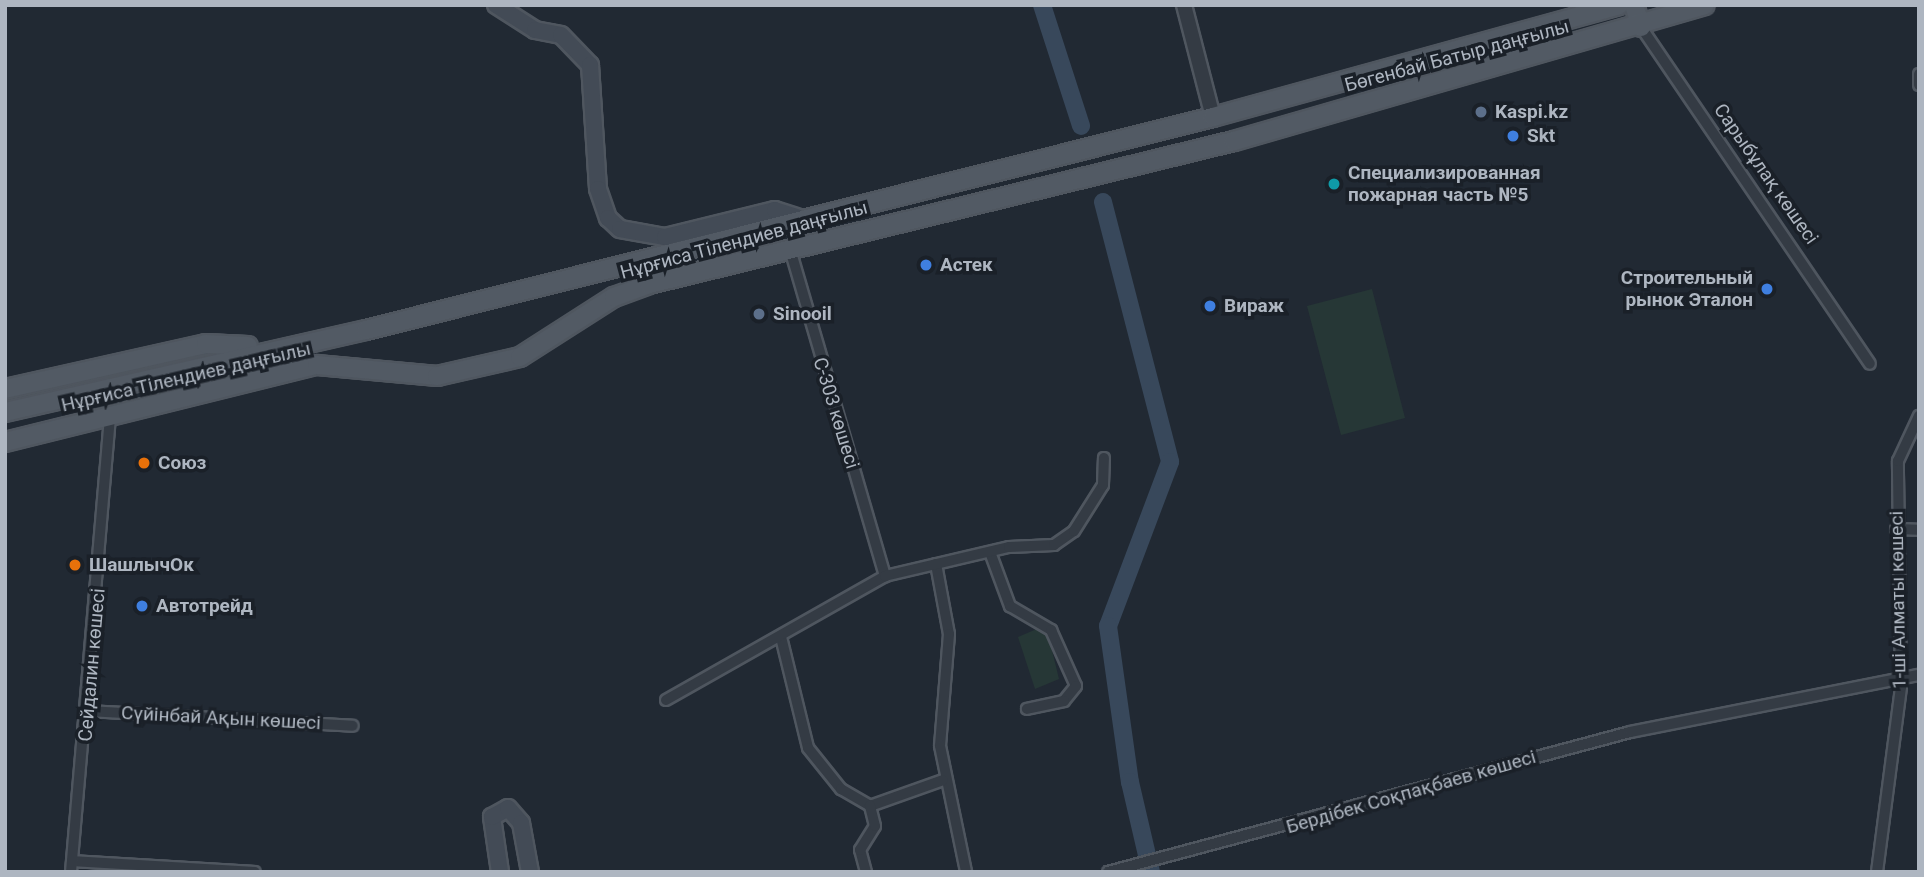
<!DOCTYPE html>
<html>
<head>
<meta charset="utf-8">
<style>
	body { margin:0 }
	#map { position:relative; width:1924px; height:877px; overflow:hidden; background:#212933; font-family:Roboto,sans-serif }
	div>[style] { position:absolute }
	.green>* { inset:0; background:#263736 }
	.river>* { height:18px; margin:-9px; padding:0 9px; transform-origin:9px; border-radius:9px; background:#38485b }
	.roads { filter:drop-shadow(2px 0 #4f565f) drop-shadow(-2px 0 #4f565f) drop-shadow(0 2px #4f565f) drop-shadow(0 -2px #4f565f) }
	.minor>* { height:10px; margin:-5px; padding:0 5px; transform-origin:5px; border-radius:5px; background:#343b44 }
	.tertiary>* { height:14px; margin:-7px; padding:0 7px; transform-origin:7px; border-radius:7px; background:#343b44 }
	.secondary>* { height:16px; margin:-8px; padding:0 8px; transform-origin:8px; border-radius:8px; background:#434b56 }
	.primary>* { height:18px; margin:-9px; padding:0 9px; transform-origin:9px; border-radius:9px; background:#525a64 }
	.dots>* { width:19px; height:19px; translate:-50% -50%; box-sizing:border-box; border:4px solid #1a2028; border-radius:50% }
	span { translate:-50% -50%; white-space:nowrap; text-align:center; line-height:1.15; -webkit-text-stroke:7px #1a2028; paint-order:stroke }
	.street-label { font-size:19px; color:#aeb6c1 }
	.poi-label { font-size:19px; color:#aeb6c1; font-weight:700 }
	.left { translate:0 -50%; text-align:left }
	.right { translate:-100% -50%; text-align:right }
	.frame { position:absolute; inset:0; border:7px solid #aeb6c1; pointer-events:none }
</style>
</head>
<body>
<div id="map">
	<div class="green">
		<div style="clip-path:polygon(1372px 289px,1405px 418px,1341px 435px,1307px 306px)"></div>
		<div style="clip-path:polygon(1039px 628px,1047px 630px,1059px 679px,1035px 689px,1018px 637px)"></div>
	</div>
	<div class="river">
		<div style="left:1042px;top:5px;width:127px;rotate:72.1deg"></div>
		<div style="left:1103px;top:202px;width:268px;rotate:75.5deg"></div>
		<div style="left:1170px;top:462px;width:175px;rotate:110.7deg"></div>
		<div style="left:1108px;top:626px;width:158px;rotate:82deg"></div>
		<div style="left:1130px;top:782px;width:92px;rotate:76.9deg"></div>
	</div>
	<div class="roads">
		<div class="minor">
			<div style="left:1641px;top:27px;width:407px;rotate:55.8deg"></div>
			<div style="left:1919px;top:74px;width:11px;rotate:90deg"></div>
			<div style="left:790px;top:249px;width:341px;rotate:73.8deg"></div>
			<div style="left:1896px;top:529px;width:23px;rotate:2deg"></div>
			<div style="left:990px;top:552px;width:58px;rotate:69.7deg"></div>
			<div style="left:1010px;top:606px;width:48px;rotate:30.3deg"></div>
			<div style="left:1051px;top:630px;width:61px;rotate:65.9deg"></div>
			<div style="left:1076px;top:686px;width:19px;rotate:129deg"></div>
			<div style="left:1064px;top:701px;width:38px;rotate:168deg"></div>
			<div style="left:936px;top:564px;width:71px;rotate:79.5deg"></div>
			<div style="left:949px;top:634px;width:112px;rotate:94.6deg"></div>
			<div style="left:940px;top:746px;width:129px;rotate:78.3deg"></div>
			<div style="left:781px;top:637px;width:114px;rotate:76.3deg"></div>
			<div style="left:808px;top:748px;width:53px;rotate:51.2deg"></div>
			<div style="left:841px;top:789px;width:34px;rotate:30deg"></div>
			<div style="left:870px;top:806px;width:77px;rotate:-19.6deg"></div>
			<div style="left:666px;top:700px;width:252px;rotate:-29.5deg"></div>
			<div style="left:885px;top:576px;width:127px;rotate:-13.2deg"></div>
			<div style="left:1009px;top:547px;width:45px;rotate:-2.5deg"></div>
			<div style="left:1054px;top:545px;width:24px;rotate:-35deg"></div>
			<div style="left:1074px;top:531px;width:54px;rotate:-57.8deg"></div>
			<div style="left:1103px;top:485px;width:27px;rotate:-88deg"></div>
			<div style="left:88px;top:711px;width:265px;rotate:3.2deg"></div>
			<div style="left:72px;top:861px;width:183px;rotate:3.4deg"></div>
			<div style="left:71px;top:872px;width:458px;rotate:-85.1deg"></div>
			<div style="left:866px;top:872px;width:23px;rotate:-105deg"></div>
			<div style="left:860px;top:850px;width:28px;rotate:-58deg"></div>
			<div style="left:875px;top:826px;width:21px;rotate:-104deg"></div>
			<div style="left:1108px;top:872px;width:540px;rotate:-15.01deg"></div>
			<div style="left:1630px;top:732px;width:295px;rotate:-11.2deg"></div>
			<div style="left:1877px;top:872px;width:187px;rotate:-82.6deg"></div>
			<div style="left:1901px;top:687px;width:226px;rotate:-90.8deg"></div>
			<div style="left:1898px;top:461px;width:50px;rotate:-65deg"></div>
		</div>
		<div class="tertiary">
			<div style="left:1184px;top:5px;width:116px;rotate:75.5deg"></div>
		</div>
		<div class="secondary">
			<div style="left:496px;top:5px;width:46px;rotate:32.7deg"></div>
			<div style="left:535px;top:30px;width:26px;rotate:11deg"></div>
			<div style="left:561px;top:35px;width:42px;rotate:46deg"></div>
			<div style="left:590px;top:65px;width:124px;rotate:86.3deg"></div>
			<div style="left:598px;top:189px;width:31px;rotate:71deg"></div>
			<div style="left:608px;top:218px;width:16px;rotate:43deg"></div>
			<div style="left:620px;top:229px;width:46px;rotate:10.1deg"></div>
			<div style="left:665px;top:237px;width:113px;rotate:-13.8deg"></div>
			<div style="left:775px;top:210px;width:23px;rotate:18deg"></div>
			<div style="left:500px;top:872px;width:56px;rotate:-98.3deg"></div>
			<div style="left:492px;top:817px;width:18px;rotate:-29deg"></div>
			<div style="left:508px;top:808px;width:20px;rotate:49deg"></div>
			<div style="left:521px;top:823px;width:50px;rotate:79.6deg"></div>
		</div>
		<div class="primary">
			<div style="left:1634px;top:5px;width:23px;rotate:72deg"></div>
			<div style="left:5px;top:389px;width:206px;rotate:-12.6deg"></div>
			<div style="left:206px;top:344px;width:42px;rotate:2.7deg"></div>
			<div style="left:5px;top:412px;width:370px;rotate:-12.8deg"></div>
			<div style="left:366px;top:330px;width:873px;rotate:-14.12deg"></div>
			<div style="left:1213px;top:117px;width:421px;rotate:-15.4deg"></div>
			<div style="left:5px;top:442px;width:321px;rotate:-13.9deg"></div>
			<div style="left:317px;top:365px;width:121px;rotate:5.2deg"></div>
			<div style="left:437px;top:376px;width:85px;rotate:-12.9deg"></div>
			<div style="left:520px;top:357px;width:112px;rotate:-32.6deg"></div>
			<div style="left:614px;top:297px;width:37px;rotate:-20deg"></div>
			<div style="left:649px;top:284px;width:602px;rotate:-13.74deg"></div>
			<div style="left:1234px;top:141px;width:490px;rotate:-16.1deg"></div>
		</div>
	</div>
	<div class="dots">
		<div style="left:1481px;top:112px;background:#5c6f8a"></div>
		<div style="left:1513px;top:136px;background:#3f7fe0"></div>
		<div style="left:1334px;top:184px;background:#0f9aa8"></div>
		<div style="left:926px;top:265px;background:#3f7fe0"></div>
		<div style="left:1767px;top:289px;background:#3f7fe0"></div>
		<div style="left:1210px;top:306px;background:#3f7fe0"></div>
		<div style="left:759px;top:314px;background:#5c6f8a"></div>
		<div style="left:144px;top:463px;background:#e8710a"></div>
		<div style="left:75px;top:565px;background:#e8710a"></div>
		<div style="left:142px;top:606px;background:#3f7fe0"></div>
	</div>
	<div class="street-label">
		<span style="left:1457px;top:56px;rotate:-15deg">Бөгенбай Батыр даңғылы</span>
		<span style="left:1766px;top:174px;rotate:55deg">Сарыбұлақ көшесі</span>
		<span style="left:744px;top:240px;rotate:-15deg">Нұрғиса Тілендиев даңғылы</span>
		<span style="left:186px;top:377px;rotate:-13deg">Нұрғиса Тілендиев даңғылы</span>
		<span style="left:836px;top:413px;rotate:73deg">С-303 көшесі</span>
		<span style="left:1898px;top:600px;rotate:-91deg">1-ші Алматы көшесі</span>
		<span style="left:92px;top:665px;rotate:-85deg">Сейдалин көшесі</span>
		<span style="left:221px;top:718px;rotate:3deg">Сүйінбай Ақын көшесі</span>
		<span style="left:1411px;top:792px;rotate:-16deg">Бердібек Соқпақбаев көшесі</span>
	</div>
	<div class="poi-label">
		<span class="left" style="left:1495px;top:112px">Kaspi.kz</span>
		<span class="left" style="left:1527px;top:136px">Skt</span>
		<span class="left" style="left:1348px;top:184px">Специализированная<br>пожарная часть №5</span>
		<span class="left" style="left:940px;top:265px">Астек</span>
		<span class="right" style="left:1753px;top:289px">Строительный<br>рынок Эталон</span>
		<span class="left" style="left:1224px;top:306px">Вираж</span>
		<span class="left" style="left:773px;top:314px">Sinooil</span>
		<span class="left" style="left:158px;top:463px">Союз</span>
		<span class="left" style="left:89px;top:565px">ШашлычОк</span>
		<span class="left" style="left:156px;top:606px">Автотрейд</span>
	</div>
	<div class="frame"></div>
</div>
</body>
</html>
